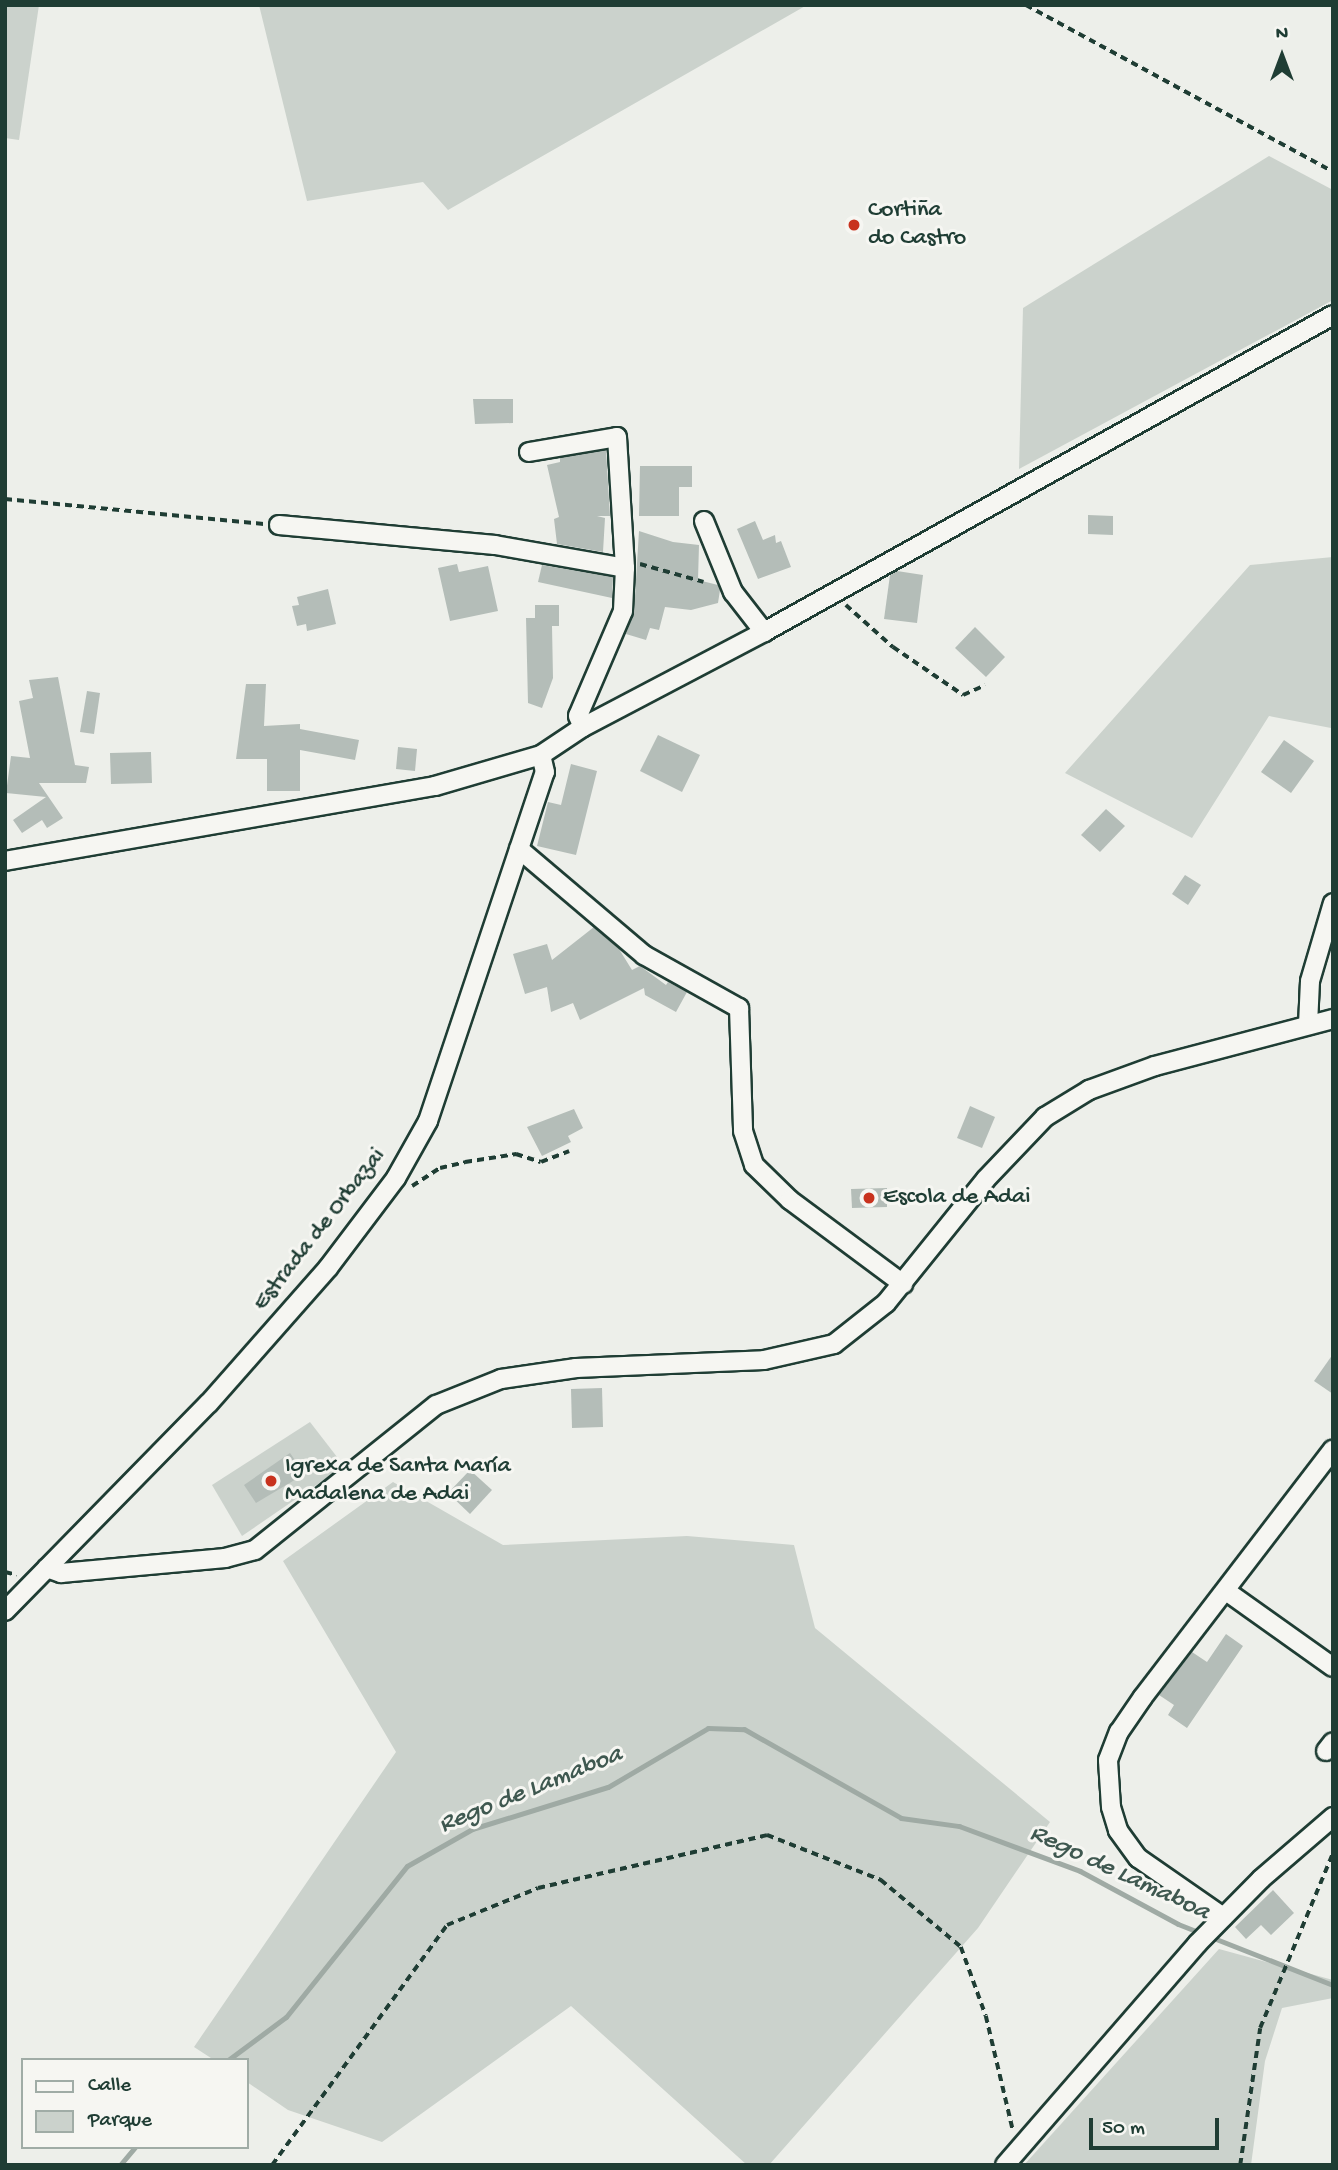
<!DOCTYPE html>
<html>
<head>
<meta charset="utf-8">
<style>
	body { margin:0 }
	#map { position:relative; width:1338px; height:2170px; overflow:hidden; background:#edefea; font-family:"Gochi Hand",sans-serif }
	div>[style] { position:absolute }
	.green>* { inset:0; background:#cbd2cc }
	.stream>* { height:5px; margin:-2.5px; padding:0 2.5px; transform-origin:2.5px; border-radius:2.5px; background:#9faaa4 }
	.building>* { inset:0; background:#b4bdb8 }
	.path>* { height:3.5px; margin-top:-1.75px; transform-origin:0; background:repeating-linear-gradient(90deg,#1f3d34 0 7px,transparent 0 12px) }
	.roads { filter:drop-shadow(2px 0 #1f3d34) drop-shadow(-2px 0 #1f3d34) drop-shadow(0 2px #1f3d34) drop-shadow(0 -2px #1f3d34) }
	.minor>* { height:18px; margin:-9px; padding:0 9px; transform-origin:9px; border-radius:9px; background:#f6f6f2 }
	.dots>* { width:19px; height:19px; translate:-50% -50%; box-sizing:border-box; border:4px solid #f6f6f2; border-radius:50% }
	span { translate:-50% -50%; white-space:nowrap; text-align:center; line-height:1.15; -webkit-text-stroke:6px #f6f6f2; paint-order:stroke }
	.poi-label { font-size:24px; color:#1f3d34 }
	.left { translate:0 -50%; text-align:left }
	.street-label { font-size:24px; color:#1f3d34 }
	.water-label { font-size:26px; color:#3f5850; font-style:italic }
	.frame { position:absolute; inset:0; border:7px solid #1f3d34; pointer-events:none }
	.legend { position:absolute; left:21px; top:2058px; width:228px; height:91px; box-sizing:border-box; background:#f6f6f2; border:2px solid #a0aca6; margin:0; padding:9px 12px; list-style:none; font-size:21px; color:#1f3d34 }
	.legend li { display:flex; align-items:center; gap:14px; height:35px }
	.legend b { width:35px; border:2px solid #a0aca6 }
	.north { position:absolute; left:1247px; top:21px; width:70px; height:70px; -webkit-text-stroke:5px #f6f6f2; paint-order:stroke; rotate:0deg; font-size:19px; font-weight:700; line-height:28px; text-align:center; color:#1f3d34 }
	.north::after { content:''; display:block; margin:auto; width:24px; height:32px; background:#1f3d34; clip-path:polygon(50% 0,100% 100%,50% 72%,0 100%) }
	.scale { position:absolute; left:1089px; top:2118px; width:130px; height:32px; box-sizing:border-box; border:4px solid #1f3d34; border-top:0; padding-left:9px; font-size:21px; line-height:24px; white-space:nowrap; color:#1f3d34; -webkit-text-stroke:5px #f6f6f2; paint-order:stroke }
</style>
</head>
<body>
<div id="map">
	<div class="green">
		<div style="clip-path:polygon(5px 5px,39px 5px,19px 140px,5px 138px)"></div>
		<div style="clip-path:polygon(259px 5px,807px 5px,448px 210px,423px 182px,307px 201px)"></div>
		<div style="clip-path:polygon(1269px 156px,1333px 190px,1333px 300px,1019px 469px,1023px 308px)"></div>
		<div style="clip-path:polygon(1333px 557px,1331px 728px,1269px 716px,1192px 838px,1065px 773px,1250px 565px)"></div>
		<div style="clip-path:polygon(310px 1422px,344px 1466px,242px 1536px,212px 1485px)"></div>
		<div style="clip-path:polygon(393px 1482px,503px 1545px,687px 1536px,794px 1545px,815px 1628px,1050px 1822px,978px 1928px,769px 2165px,747px 2165px,571px 2006px,382px 2142px,288px 2110px,247px 2082px,247px 2060px,214px 2060px,194px 2047px,396px 1752px,283px 1561px)"></div>
		<div style="clip-path:polygon(1219px 1949px,1333px 1980px,1333px 1998px,1282px 2008px,1265px 2061px,1251px 2165px,1024px 2165px)"></div>
	</div>
	<div class="stream">
		<div style="left:228px;top:2060px;width:72px;rotate:-36.6deg"></div>
		<div style="left:286px;top:2017px;width:193px;rotate:-51.3deg"></div>
		<div style="left:407px;top:1866px;width:75px;rotate:-29.6deg"></div>
		<div style="left:472px;top:1829px;width:142px;rotate:-17.2deg"></div>
		<div style="left:608px;top:1787px;width:116px;rotate:-30.5deg"></div>
		<div style="left:708px;top:1728px;width:36px;rotate:2deg"></div>
		<div style="left:744px;top:1729px;width:180px;rotate:29.5deg"></div>
		<div style="left:901px;top:1818px;width:59px;rotate:7.9deg"></div>
		<div style="left:959px;top:1826px;width:129px;rotate:20.4deg"></div>
		<div style="left:1080px;top:1871px;width:111px;rotate:28.4deg"></div>
		<div style="left:1178px;top:1924px;width:167px;rotate:21.5deg"></div>
		<div style="left:120px;top:2165px;width:23px;rotate:-50deg"></div>
	</div>
	<div class="building">
		<div style="clip-path:polygon(473px 399px,513px 399px,513px 423px,475px 424px)"></div>
		<div style="clip-path:polygon(606px 450px,610px 516px,597px 516px,605px 518px,603px 552px,557px 544px,554px 519px,559px 517px,547px 465px,560px 462px,560px 458px)"></div>
		<div style="clip-path:polygon(640px 466px,692px 466px,692px 487px,679px 487px,679px 516px,639px 516px)"></div>
		<div style="clip-path:polygon(1088px 515px,1113px 516px,1113px 535px,1088px 534px)"></div>
		<div style="clip-path:polygon(755px 521px,763px 540px,775px 535px,776px 543px,781px 541px,791px 567px,758px 579px,737px 529px)"></div>
		<div style="clip-path:polygon(639px 531px,673px 542px,699px 545px,698px 580px,718px 585px,720px 590px,718px 603px,691px 610px,665px 607px,659px 630px,650px 628px,646px 640px,626px 634px,634px 612px)"></div>
		<div style="clip-path:polygon(457px 564px,459px 572px,488px 566px,498px 611px,450px 621px,438px 568px)"></div>
		<div style="clip-path:polygon(542px 565px,613px 577px,612px 598px,538px 582px)"></div>
		<div style="clip-path:polygon(897px 571px,923px 575px,917px 623px,884px 619px,890px 575px)"></div>
		<div style="clip-path:polygon(328px 589px,336px 624px,307px 631px,306px 624px,297px 626px,292px 606px,299px 605px,297px 597px)"></div>
		<div style="clip-path:polygon(535px 605px,559px 605px,559px 626px,552px 626px,553px 678px,542px 708px,528px 703px,526px 618px,535px 618px)"></div>
		<div style="clip-path:polygon(975px 627px,1005px 657px,986px 677px,955px 648px)"></div>
		<div style="clip-path:polygon(58px 677px,75px 765px,89px 767px,86px 783px,39px 783px,63px 818px,47px 828px,42px 820px,22px 833px,13px 820px,46px 797px,6px 793px,11px 756px,30px 758px,19px 701px,33px 698px,29px 680px)"></div>
		<div style="clip-path:polygon(246px 684px,266px 684px,264px 726px,300px 724px,300px 729px,359px 740px,355px 760px,300px 750px,300px 791px,267px 791px,267px 759px,236px 759px)"></div>
		<div style="clip-path:polygon(87px 691px,100px 693px,94px 734px,80px 732px)"></div>
		<div style="clip-path:polygon(658px 735px,700px 755px,682px 792px,640px 771px)"></div>
		<div style="clip-path:polygon(1284px 740px,1314px 761px,1291px 793px,1261px 772px)"></div>
		<div style="clip-path:polygon(398px 747px,417px 749px,415px 771px,396px 769px)"></div>
		<div style="clip-path:polygon(151px 752px,152px 783px,111px 784px,110px 753px)"></div>
		<div style="clip-path:polygon(571px 764px,597px 771px,576px 855px,537px 846px,548px 802px,561px 805px)"></div>
		<div style="clip-path:polygon(1106px 809px,1125px 826px,1100px 852px,1081px 835px)"></div>
		<div style="clip-path:polygon(1185px 875px,1201px 885px,1188px 905px,1172px 894px)"></div>
		<div style="clip-path:polygon(594px 927px,619px 949px,632px 970px,640px 966px,666px 985px,668px 982px,687px 992px,676px 1012px,645px 995px,644px 988px,580px 1020px,573px 1003px,551px 1012px,547px 987px,525px 994px,513px 954px,547px 944px,552px 960px)"></div>
		<div style="clip-path:polygon(970px 1106px,995px 1117px,982px 1148px,957px 1138px)"></div>
		<div style="clip-path:polygon(574px 1109px,583px 1128px,568px 1136px,571px 1142px,542px 1156px,527px 1127px)"></div>
		<div style="clip-path:polygon(887px 1188px,887px 1207px,852px 1208px,851px 1189px)"></div>
		<div style="clip-path:polygon(1333px 1354px,1333px 1394px,1314px 1381px)"></div>
		<div style="clip-path:polygon(602px 1388px,603px 1427px,572px 1428px,571px 1389px)"></div>
		<div style="clip-path:polygon(290px 1453px,302px 1470px,298px 1478px,256px 1503px,244px 1485px)"></div>
		<div style="clip-path:polygon(470px 1470px,492px 1490px,470px 1514px,448px 1493px)"></div>
		<div style="clip-path:polygon(1226px 1634px,1243px 1646px,1187px 1728px,1168px 1715px,1174px 1705px,1159px 1695px,1192px 1652px,1207px 1662px)"></div>
		<div style="clip-path:polygon(1273px 1890px,1294px 1913px,1271px 1935px,1261px 1925px,1246px 1939px,1235px 1927px)"></div>
	</div>
	<div class="path">
		<div style="left:1026px;top:5px;width:349px;rotate:28.5deg"></div>
		<div style="left:5px;top:499px;width:260px;rotate:5.5deg"></div>
		<div style="left:640px;top:564px;width:66px;rotate:15.7deg"></div>
		<div style="left:846px;top:605px;width:63px;rotate:41.8deg"></div>
		<div style="left:893px;top:647px;width:85px;rotate:34.4deg"></div>
		<div style="left:963px;top:695px;width:24px;rotate:-24deg"></div>
		<div style="left:412px;top:1186px;width:33px;rotate:-33deg"></div>
		<div style="left:440px;top:1168px;width:26px;rotate:-13deg"></div>
		<div style="left:465px;top:1162px;width:52px;rotate:-8.9deg"></div>
		<div style="left:516px;top:1154px;width:26px;rotate:18deg"></div>
		<div style="left:541px;top:1162px;width:30px;rotate:-21deg"></div>
		<div style="left:5px;top:1572px;width:12px;rotate:14deg"></div>
		<div style="left:272px;top:2165px;width:297px;rotate:-53.9deg"></div>
		<div style="left:447px;top:1925px;width:98px;rotate:-22.1deg"></div>
		<div style="left:538px;top:1888px;width:235px;rotate:-13deg"></div>
		<div style="left:767px;top:1835px;width:123px;rotate:21.5deg"></div>
		<div style="left:881px;top:1880px;width:104px;rotate:39.9deg"></div>
		<div style="left:961px;top:1947px;width:73px;rotate:70.1deg"></div>
		<div style="left:986px;top:2016px;width:117px;rotate:76.7deg"></div>
		<div style="left:1240px;top:2165px;width:138px;rotate:-81.7deg"></div>
		<div style="left:1260px;top:2028px;width:190px;rotate:-67.4deg"></div>
	</div>
	<div class="roads">
		<div class="minor">
			<div style="left:529px;top:452px;width:89px;rotate:-9.7deg"></div>
			<div style="left:617px;top:437px;width:131px;rotate:86.5deg"></div>
			<div style="left:704px;top:521px;width:77px;rotate:67.8deg"></div>
			<div style="left:733px;top:592px;width:51px;rotate:52.2deg"></div>
			<div style="left:279px;top:525px;width:217px;rotate:5.3deg"></div>
			<div style="left:495px;top:545px;width:132px;rotate:10deg"></div>
			<div style="left:625px;top:568px;width:43px;rotate:92.7deg"></div>
			<div style="left:623px;top:611px;width:114px;rotate:113.2deg"></div>
			<div style="left:578px;top:716px;width:12px;rotate:66deg"></div>
			<div style="left:519px;top:849px;width:164px;rotate:40.3deg"></div>
			<div style="left:644px;top:955px;width:109px;rotate:29.2deg"></div>
			<div style="left:739px;top:1008px;width:123px;rotate:88.1deg"></div>
			<div style="left:743px;top:1131px;width:36px;rotate:72deg"></div>
			<div style="left:754px;top:1165px;width:50px;rotate:44.2deg"></div>
			<div style="left:790px;top:1200px;width:141px;rotate:36.6deg"></div>
			<div style="left:5px;top:861px;width:436px;rotate:-9.9deg"></div>
			<div style="left:435px;top:786px;width:110px;rotate:-16.3deg"></div>
			<div style="left:541px;top:755px;width:50px;rotate:-33.7deg"></div>
			<div style="left:583px;top:727px;width:204px;rotate:-27.7deg"></div>
			<div style="left:764px;top:632px;width:651px;rotate:-29.12deg"></div>
			<div style="left:1308px;top:1025px;width:44px;rotate:-87.4deg"></div>
			<div style="left:1310px;top:981px;width:81px;rotate:-73.6deg"></div>
			<div style="left:47px;top:1568px;width:15px;rotate:20deg"></div>
			<div style="left:61px;top:1573px;width:165px;rotate:-5.2deg"></div>
			<div style="left:225px;top:1558px;width:31px;rotate:-15deg"></div>
			<div style="left:255px;top:1550px;width:232px;rotate:-38.7deg"></div>
			<div style="left:436px;top:1405px;width:70px;rotate:-21.8deg"></div>
			<div style="left:501px;top:1379px;width:76px;rotate:-8.3deg"></div>
			<div style="left:576px;top:1368px;width:188px;rotate:-2.4deg"></div>
			<div style="left:764px;top:1360px;width:72px;rotate:-12.9deg"></div>
			<div style="left:834px;top:1344px;width:66px;rotate:-38.3deg"></div>
			<div style="left:886px;top:1303px;width:159px;rotate:-51.1deg"></div>
			<div style="left:986px;top:1179px;width:86px;rotate:-46.4deg"></div>
			<div style="left:1045px;top:1117px;width:52px;rotate:-31.5deg"></div>
			<div style="left:1089px;top:1090px;width:70px;rotate:-20deg"></div>
			<div style="left:1155px;top:1066px;width:184px;rotate:-14.8deg"></div>
			<div style="left:1226px;top:1591px;width:131px;rotate:35.4deg"></div>
			<div style="left:5px;top:1611px;width:291px;rotate:-45.6deg"></div>
			<div style="left:209px;top:1403px;width:180px;rotate:-48.6deg"></div>
			<div style="left:328px;top:1268px;width:113px;rotate:-52.9deg"></div>
			<div style="left:396px;top:1178px;width:65px;rotate:-60.7deg"></div>
			<div style="left:428px;top:1121px;width:368px;rotate:-71.5deg"></div>
			<div style="left:545px;top:772px;width:17px;rotate:-103deg"></div>
			<div style="left:1326px;top:1751px;width:11px;rotate:-52deg"></div>
			<div style="left:1223px;top:1917px;width:103px;rotate:-145.2deg"></div>
			<div style="left:1138px;top:1858px;width:34px;rotate:-126deg"></div>
			<div style="left:1118px;top:1830px;width:24px;rotate:-107deg"></div>
			<div style="left:1111px;top:1807px;width:47px;rotate:-93.7deg"></div>
			<div style="left:1108px;top:1760px;width:30px;rotate:-69deg"></div>
			<div style="left:1119px;top:1732px;width:42px;rotate:-55.6deg"></div>
			<div style="left:1143px;top:1697px;width:312px;rotate:-52.5deg"></div>
			<div style="left:1005px;top:2165px;width:293px;rotate:-49deg"></div>
			<div style="left:1197px;top:1944px;width:91px;rotate:-45.4deg"></div>
			<div style="left:1261px;top:1879px;width:95px;rotate:-40.7deg"></div>
		</div>
	</div>
	<div class="dots">
		<div style="left:854px;top:225px;background:#c8321e"></div>
		<div style="left:869px;top:1198px;background:#c8321e"></div>
		<div style="left:271px;top:1481px;background:#c8321e"></div>
	</div>
	<div class="poi-label">
		<span class="left" style="left:868px;top:225px">Cortiña<br>do Castro</span>
		<span class="left" style="left:883px;top:1198px">Escola de Adai</span>
		<span class="left" style="left:285px;top:1481px">Igrexa de Santa María<br>Madalena de Adai</span>
	</div>
	<div class="street-label">
		<span style="left:320px;top:1230px;rotate:-52deg">Estrada de Orbazai</span>
	</div>
	<div class="water-label">
		<span style="left:531px;top:1791px;rotate:-22deg">Rego de Lamaboa</span>
		<span style="left:1119px;top:1874px;rotate:25deg">Rego de Lamaboa</span>
	</div>
	<div class="frame"></div>
	<ul class="legend">
	<li><b style="height:9px;background:#f6f6f2"></b>Calle</li>
	<li><b style="height:19px;background:#cbd2cc"></b>Parque</li>
	</ul>
	<div class="north">N</div>
	<div class="scale">50 m</div>
</div>
</body>
</html>
